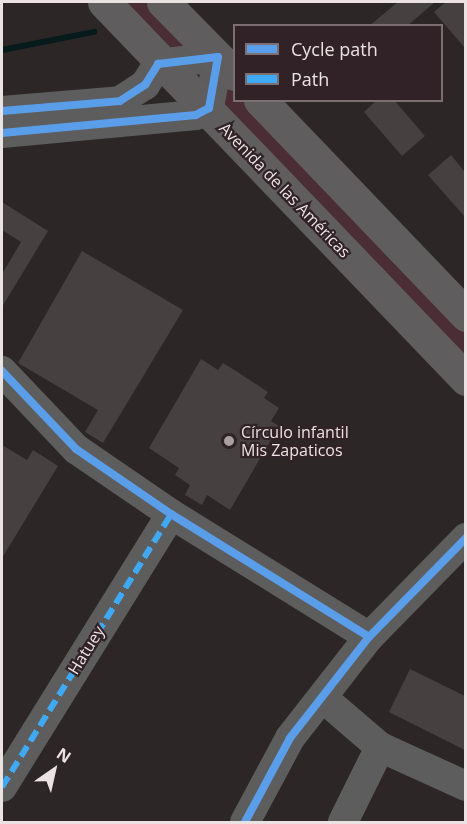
<!DOCTYPE html>
<html>
<head>
<meta charset="utf-8">
<style>
	body { margin:0 }
	#map { position:relative; width:467px; height:824px; overflow:hidden; background:#2c2627; font-family:"Open Sans",sans-serif }
	div>[style] { position:absolute }
	.green>* { inset:0; background:#4b2d36 }
	.stream>* { height:6px; margin:-3px; padding:0 3px; transform-origin:3px; border-radius:3px; background:#071b1c }
	.building>* { inset:0; background:#464041 }
	.minor>* { height:30px; margin:-15px; padding:0 15px; transform-origin:15px; border-radius:15px; background:#5d5d5d }
	.major>* { height:33px; margin:-16.5px; padding:0 16.5px; transform-origin:16.5px; border-radius:16.5px; background:#5f5d5e }
	.quiet>* { height:6px; margin-top:-3px; transform-origin:0; background:repeating-linear-gradient(90deg,#3fa9f5 0 12px,transparent 0 18px) }
	.cycleway>* { height:8px; margin:-4px; padding:0 4px; transform-origin:4px; border-radius:4px; background:#5a9eea }
	.dots>* { width:16px; height:16px; translate:-50% -50%; box-sizing:border-box; border:3px solid #302226; border-radius:50% }
	span { translate:-50% -50%; white-space:nowrap; text-align:center; line-height:1.15; -webkit-text-stroke:4.5px #302226; paint-order:stroke }
	.street-label { font-size:16px; color:#ebe2e4 }
	.poi-label { font-size:16px; color:#ebe2e4 }
	.left { translate:0 -50%; text-align:left }
	.frame { position:absolute; inset:0; border:3px solid #ebe2e4; pointer-events:none }
	.legend { position:absolute; left:233px; top:24px; width:210px; height:78px; box-sizing:border-box; background:#302226; border:2px solid #7b6f72; margin:0; padding:8px 10px; list-style:none; font-size:18px; color:#ebe2e4 }
	.legend li { display:flex; align-items:center; gap:12px; height:30px }
	.legend b { width:30px; border:2px solid #7b6f72 }
	.north { position:absolute; left:24px; top:740px; width:60px; height:60px; -webkit-text-stroke:4px #302226; paint-order:stroke; rotate:34deg; font-size:16px; font-weight:700; line-height:24px; text-align:center; color:#ebe2e4 }
	.north::after { content:''; display:block; margin:auto; width:21px; height:27px; background:#ebe2e4; clip-path:polygon(50% 0,100% 100%,50% 72%,0 100%) }
</style>
</head>
<body>
<div id="map">
	<div class="green">
		<div style="clip-path:polygon(121px 2px,147px 2px,195px 50px,171px 53px)"></div>
		<div style="clip-path:polygon(223px 80px,234px 92px,234px 100px,243px 101px,465px 333px,465px 361px,219px 103px)"></div>
	</div>
	<div class="stream">
		<div style="left:2px;top:50px;width:94px;rotate:-11.1deg"></div>
	</div>
	<div class="building">
		<div style="clip-path:polygon(398px 2px,435px 2px,407px 26px,369px 26px)"></div>
		<div style="clip-path:polygon(446px 2px,465px 2px,465px 48px,434px 12px)"></div>
		<div style="clip-path:polygon(377px 100px,394px 100px,425px 136px,402px 156px,364px 112px)"></div>
		<div style="clip-path:polygon(451px 155px,465px 172px,465px 217px,428px 175px)"></div>
		<div style="clip-path:polygon(2px 202px,48px 231px,2px 307px,2px 274px,21px 242px,2px 230px)"></div>
		<div style="clip-path:polygon(82px 251px,183px 310px,103px 443px,85px 432px,98px 410px,18px 363px)"></div>
		<div style="clip-path:polygon(201px 359px,218px 370px,223px 363px,239px 373px,268px 392px,264px 398px,279px 408px,271px 421px,279px 426px,230px 510px,207px 495px,202px 505px,185px 495px,190px 485px,175px 475px,179px 468px,149px 448px)"></div>
		<div style="clip-path:polygon(2px 445px,27px 460px,33px 450px,58px 466px,2px 558px)"></div>
		<div style="clip-path:polygon(410px 669px,465px 696px,465px 750px,389px 712px)"></div>
	</div>
	<div class="minor">
		<div style="left:2px;top:111px;width:118px;rotate:-4.8deg"></div>
		<div style="left:120px;top:101px;width:30px;rotate:-33deg"></div>
		<div style="left:145px;top:85px;width:25px;rotate:-58deg"></div>
		<div style="left:158px;top:64px;width:60px;rotate:-6.7deg"></div>
		<div style="left:218px;top:57px;width:52px;rotate:100deg"></div>
		<div style="left:209px;top:108px;width:15px;rotate:152deg"></div>
		<div style="left:196px;top:115px;width:195px;rotate:174.7deg"></div>
		<div style="left:2px;top:371px;width:108px;rotate:46.5deg"></div>
		<div style="left:76px;top:449px;width:115px;rotate:34.4deg"></div>
		<div style="left:171px;top:514px;width:233px;rotate:31.8deg"></div>
		<div style="left:323px;top:698px;width:75px;rotate:40.7deg"></div>
		<div style="left:380px;top:747px;width:94px;rotate:24.4deg"></div>
		<div style="left:2px;top:787px;width:321px;rotate:-58.2deg"></div>
		<div style="left:245px;top:822px;width:95px;rotate:-61.8deg"></div>
		<div style="left:290px;top:738px;width:128px;rotate:-52deg"></div>
		<div style="left:369px;top:637px;width:139px;rotate:-45.6deg"></div>
		<div style="left:343px;top:822px;width:84px;rotate:-63.7deg"></div>
	</div>
	<div class="major">
		<div style="left:104px;top:2px;width:523px;rotate:46.16deg"></div>
		<div style="left:163px;top:2px;width:101px;rotate:45.4deg"></div>
		<div style="left:260px;top:100px;width:298px;rotate:46.2deg"></div>
	</div>
	<div class="quiet">
		<div style="left:2px;top:787px;width:321px;rotate:-58.2deg"></div>
	</div>
	<div class="cycleway">
		<div style="left:2px;top:111px;width:118px;rotate:-4.8deg"></div>
		<div style="left:120px;top:101px;width:30px;rotate:-33deg"></div>
		<div style="left:145px;top:85px;width:25px;rotate:-58deg"></div>
		<div style="left:158px;top:64px;width:60px;rotate:-6.7deg"></div>
		<div style="left:218px;top:57px;width:52px;rotate:100deg"></div>
		<div style="left:209px;top:108px;width:15px;rotate:152deg"></div>
		<div style="left:196px;top:115px;width:195px;rotate:174.7deg"></div>
		<div style="left:2px;top:371px;width:108px;rotate:46.5deg"></div>
		<div style="left:76px;top:449px;width:115px;rotate:34.4deg"></div>
		<div style="left:171px;top:514px;width:233px;rotate:31.8deg"></div>
		<div style="left:245px;top:822px;width:95px;rotate:-61.8deg"></div>
		<div style="left:290px;top:738px;width:128px;rotate:-52deg"></div>
		<div style="left:369px;top:637px;width:139px;rotate:-45.6deg"></div>
	</div>
	<div class="dots">
		<div style="left:229px;top:441px;background:#a8a0a2"></div>
	</div>
	<div class="street-label">
		<span style="left:285px;top:190px;rotate:46deg">Avenida de las Américas</span>
		<span style="left:86px;top:650px;rotate:-58deg">Hatuey</span>
	</div>
	<div class="poi-label">
		<span class="left" style="left:241px;top:441px">Círculo infantil<br>Mis Zapaticos</span>
	</div>
	<div class="frame"></div>
	<ul class="legend">
	<li><b style="height:8px;background:#5a9eea"></b>Cycle path</li>
	<li><b style="height:8px;background:#3fa9f5"></b>Path</li>
	</ul>
	<div class="north">N</div>
</div>
</body>
</html>
